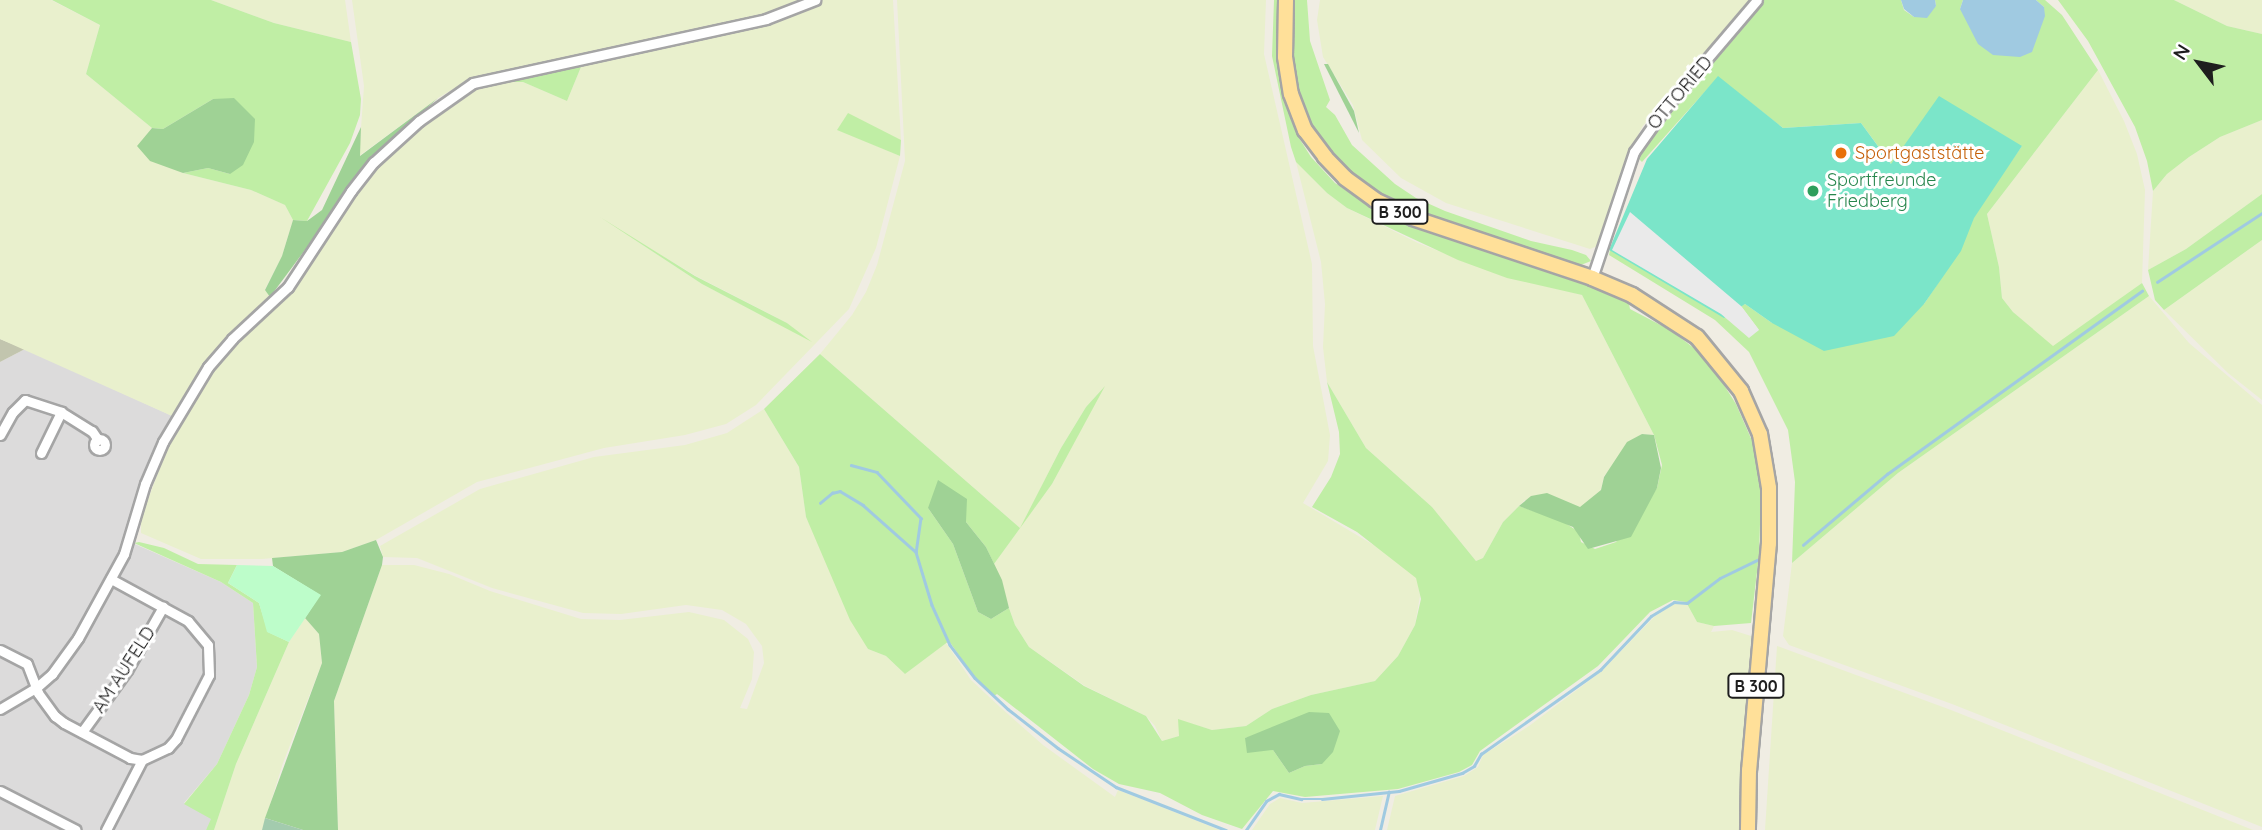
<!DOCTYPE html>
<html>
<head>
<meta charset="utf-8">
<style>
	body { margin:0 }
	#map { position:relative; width:2262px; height:830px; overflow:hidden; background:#f0ede3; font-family:Quicksand,sans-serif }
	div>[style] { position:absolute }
	.residential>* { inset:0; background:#dcdbdb }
	.construction>* { inset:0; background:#c2c5ae }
	.farmland>* { inset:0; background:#e9f0cd }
	.grass>* { inset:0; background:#c0eea5 }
	.forest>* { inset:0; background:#9fd295 }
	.cemetery>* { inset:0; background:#a3cbae }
	.park>* { inset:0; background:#bdfdca }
	.pitch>* { inset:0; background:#7be5c9 }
	.parking>* { inset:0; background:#eaeaea }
	.water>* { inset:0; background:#a0cae1 }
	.stream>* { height:2.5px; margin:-1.25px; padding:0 1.25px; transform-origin:1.25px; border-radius:1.25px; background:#a0cae1 }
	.roads { filter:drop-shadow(2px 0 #a5a5a5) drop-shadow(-2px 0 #a5a5a5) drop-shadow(0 2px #a5a5a5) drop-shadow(0 -2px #a5a5a5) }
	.minor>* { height:9px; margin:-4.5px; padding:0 4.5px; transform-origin:4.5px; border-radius:4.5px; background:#fff }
	.minor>.ring { margin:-4.5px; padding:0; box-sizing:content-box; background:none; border:9px solid #fff; border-radius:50% }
	.primary>* { height:14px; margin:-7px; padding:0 7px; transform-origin:7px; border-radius:7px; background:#ffe099 }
	.dots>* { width:19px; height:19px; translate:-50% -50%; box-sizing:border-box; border:4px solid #fff; border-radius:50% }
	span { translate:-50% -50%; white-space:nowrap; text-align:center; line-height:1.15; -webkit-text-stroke:6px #fff; paint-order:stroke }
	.shield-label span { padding:2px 5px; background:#fff; border:2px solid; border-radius:5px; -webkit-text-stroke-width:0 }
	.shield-label { font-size:16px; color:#1e1e1e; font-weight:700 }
	.street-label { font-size:18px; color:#1e1e1e }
	.food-label { font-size:18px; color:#c56008 }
	.left { translate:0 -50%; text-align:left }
	.leisure-label { font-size:18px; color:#27864d }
	.north { position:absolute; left:2164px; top:28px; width:70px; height:70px; -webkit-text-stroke:5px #fff; paint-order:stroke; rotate:302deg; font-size:19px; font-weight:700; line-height:28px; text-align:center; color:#1e1e1e }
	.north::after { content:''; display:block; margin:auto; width:24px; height:32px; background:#1e1e1e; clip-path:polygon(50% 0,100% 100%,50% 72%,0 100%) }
</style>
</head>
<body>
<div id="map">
	<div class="residential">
		<div style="clip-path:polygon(25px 349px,177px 418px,163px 442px,128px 541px,221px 582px,253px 603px,257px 667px,249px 695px,217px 764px,184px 803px,212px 819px,206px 830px,0 830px,0 362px)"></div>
	</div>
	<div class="construction">
		<div style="clip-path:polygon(0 339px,25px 349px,0 362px)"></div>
	</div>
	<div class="farmland">
		<div style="clip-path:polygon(0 0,51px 0,100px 25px,86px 74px,152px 128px,138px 146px,183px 173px,251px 190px,285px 205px,293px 220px,282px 256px,265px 289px,270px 297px,224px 340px,204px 366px,172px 416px,0 339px)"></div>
		<div style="clip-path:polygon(211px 0,345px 0,351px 42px,274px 23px)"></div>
		<div style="clip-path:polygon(352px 0,804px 0,760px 17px,470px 79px,438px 98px,359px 156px,364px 86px)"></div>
		<div style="clip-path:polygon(evenodd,821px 0,893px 0,901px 140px,837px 129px,900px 156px,876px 248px,849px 309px,756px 405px,726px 424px,685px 435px,604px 448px,477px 482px,376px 540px,342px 552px,262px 559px,201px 559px,141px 533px,141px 518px,167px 449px,201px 388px,231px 348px,277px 306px,300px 280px,339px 216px,372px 173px,454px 97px,494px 82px,523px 82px,567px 101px,583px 62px,795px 12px,821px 0,629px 236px,696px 276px,787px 323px,806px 338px,702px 284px,629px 236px)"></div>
		<div style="clip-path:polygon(evenodd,897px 0,1266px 0,1264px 54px,1312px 264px,1313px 346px,1330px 435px,1328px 461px,1303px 503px,1387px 553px,1417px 578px,1420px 596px,1415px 625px,1398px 656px,1375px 681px,1311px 695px,1272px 709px,1246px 726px,1212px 730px,1179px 720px,1179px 736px,1162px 741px,1155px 726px,1146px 716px,1085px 686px,1029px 647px,1015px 625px,994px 564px,1020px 528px,820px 354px,852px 315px,866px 292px,877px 265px,905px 161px,897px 0,1103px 388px,1052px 484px,1023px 523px,1061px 448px,1086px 407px,1103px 388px)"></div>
		<div style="clip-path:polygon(1320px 0,1749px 0,1642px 127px,1621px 171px,1600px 245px,1590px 249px,1446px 203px,1401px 178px,1362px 140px,1353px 105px,1323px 57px,1317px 20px)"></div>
		<div style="clip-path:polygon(2174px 0,2262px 0,2262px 34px,2227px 26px)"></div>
		<div style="clip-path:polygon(2098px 70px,2124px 121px,2137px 154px,2145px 190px,2142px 283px,2053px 347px,2013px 312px,2002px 298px,1999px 267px,1987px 214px)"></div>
		<div style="clip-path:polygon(2262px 120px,2262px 194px,2186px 249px,2148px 270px,2153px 191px,2167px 174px,2189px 157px,2220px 137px)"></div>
		<div style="clip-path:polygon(1296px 162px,1327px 193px,1347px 208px,1418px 243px,1482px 268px,1582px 295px,1654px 435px,1642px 434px,1604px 476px,1601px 490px,1580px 508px,1525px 500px,1503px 522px,1483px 558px,1476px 561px,1432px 507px,1366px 448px,1327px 382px,1323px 347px,1325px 304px,1321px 262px)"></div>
		<div style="clip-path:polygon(2262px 240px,2262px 400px,2228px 373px,2164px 310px)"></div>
		<div style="clip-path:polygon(2149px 296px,2189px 343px,2262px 405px,2262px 827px,1952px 704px,1789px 645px,1783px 636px,1792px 563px,1898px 473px)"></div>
		<div style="clip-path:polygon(764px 409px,799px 467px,806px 517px,868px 649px,886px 656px,905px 674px,946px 643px,971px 680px,1000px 707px,1043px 745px,1115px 797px,1118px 790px,1220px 830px,338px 830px,334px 701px,382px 565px,414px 565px,449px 574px,490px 591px,581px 619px,620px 620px,689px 612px,724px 620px,748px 639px,754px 652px,752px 679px,740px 708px,747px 709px,764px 663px,762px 646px,746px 624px,722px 610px,686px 605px,621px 614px,583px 613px,492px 588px,417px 558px,383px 557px,380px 546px,480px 489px,594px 457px,685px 445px,727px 433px)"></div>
		<div style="clip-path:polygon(1675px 603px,1687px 604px,1697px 622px,1714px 626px,1711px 632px,1732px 630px,1751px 636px,1740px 830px,1387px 830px,1395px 796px,1464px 776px,1478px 767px,1483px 755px,1529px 726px,1602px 671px,1654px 617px)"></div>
		<div style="clip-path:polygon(305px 618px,319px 634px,322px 663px,283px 763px,262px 830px,214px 830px,236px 764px,289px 642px)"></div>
		<div style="clip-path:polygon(1777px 646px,1951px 710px,2253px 830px,1765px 830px)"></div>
		<div style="clip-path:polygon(1383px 796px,1375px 830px,1252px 830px,1270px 804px,1280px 798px,1302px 803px)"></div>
	</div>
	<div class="grass">
		<div style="clip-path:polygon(52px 0,211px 0,274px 23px,351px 42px,361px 99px,360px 115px,350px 143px,307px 221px,293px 220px,285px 205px,251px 190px,183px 173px,208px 168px,230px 174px,213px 99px,163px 129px,152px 128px,86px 74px,100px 25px)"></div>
		<div style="clip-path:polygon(evenodd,1274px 0,1280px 0,1277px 55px,1299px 138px,1311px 157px,1335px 183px,1366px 204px,1406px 224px,1628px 299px,1630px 309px,1670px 330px,1694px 348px,1717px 374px,1736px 404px,1753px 443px,1761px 493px,1759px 555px,1751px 623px,1714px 626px,1697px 622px,1686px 602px,1673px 600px,1650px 612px,1598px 666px,1480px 751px,1472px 765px,1459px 772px,1398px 789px,1305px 797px,1273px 791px,1242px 829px,1202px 815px,1160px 793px,1119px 784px,1093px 769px,997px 694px,994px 696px,975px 678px,949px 641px,905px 674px,886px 656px,868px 649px,850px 620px,806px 517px,799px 467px,764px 409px,820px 354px,1020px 528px,1061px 448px,1086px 407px,1105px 386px,1052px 484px,994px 564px,986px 547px,966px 522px,928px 508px,953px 544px,978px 612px,991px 619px,1009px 608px,1015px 625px,1029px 647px,1084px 686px,1146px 716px,1162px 741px,1179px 736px,1178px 719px,1212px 730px,1246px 726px,1272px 709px,1311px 695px,1375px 681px,1398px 656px,1415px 625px,1421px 599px,1416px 578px,1357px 532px,1312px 507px,1331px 477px,1340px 454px,1339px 432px,1327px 382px,1366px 448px,1432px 507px,1476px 561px,1483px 558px,1503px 522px,1519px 506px,1562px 521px,1579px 532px,1581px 542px,1595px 549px,1616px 542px,1657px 488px,1662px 465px,1654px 435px,1582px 295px,1507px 278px,1458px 260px,1347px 208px,1327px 193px,1296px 162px,1291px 147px,1272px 56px,1274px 0,1264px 733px,1322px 764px,1305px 766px,1289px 773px,1273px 750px,1245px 738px,1264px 733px)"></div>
		<div style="clip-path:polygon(1293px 0,1307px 0,1310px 41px,1330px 100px,1326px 107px,1335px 115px,1352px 145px,1395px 184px,1416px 198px,1445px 211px,1531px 241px,1572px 250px,1586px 255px,1591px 261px,1581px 265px,1412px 211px,1372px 191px,1349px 173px,1329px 152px,1311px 124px,1298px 93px,1293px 56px)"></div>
		<div style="clip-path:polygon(1760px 0,1901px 0,1904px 10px,1914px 17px,1936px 6px,1935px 0,1963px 0,1960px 9px,2044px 7px,2036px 0,2045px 0,2062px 15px,2098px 70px,1987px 214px,1999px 267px,2002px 298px,2013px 312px,2053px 346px,2142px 283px,2149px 296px,1898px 473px,1792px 563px,1795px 482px,1788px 430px,1749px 352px,1715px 320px,1609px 255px,1610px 250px,1759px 330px,1741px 306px,1745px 304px,1772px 323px,1924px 304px,1961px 249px,1926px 222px,1967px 224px,2022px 146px,1892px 165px,1861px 123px,1783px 128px,1718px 77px,1642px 162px,1636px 156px,1654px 127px)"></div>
		<div style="clip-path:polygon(2058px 0,2174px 0,2227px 26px,2262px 34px,2262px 120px,2220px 137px,2189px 157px,2167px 174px,2153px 191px,2147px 161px,2135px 127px,2088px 41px)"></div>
		<div style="clip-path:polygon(583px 62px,567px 101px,523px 82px,495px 82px)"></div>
		<div style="clip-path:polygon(848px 113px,901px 140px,900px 156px,837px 130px)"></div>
		<div style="clip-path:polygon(2262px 194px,2262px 240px,2164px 310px,2155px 300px,2148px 270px,2186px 249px)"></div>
		<div style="clip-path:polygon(600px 217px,695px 276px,787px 323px,812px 342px,702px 284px)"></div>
		<div style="clip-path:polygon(139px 542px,164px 548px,198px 564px,237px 565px,228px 583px,259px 603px,268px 632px,289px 642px,236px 764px,214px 830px,206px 830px,211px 819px,184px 804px,217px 764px,249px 695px,257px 667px,253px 603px,221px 582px,134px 543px)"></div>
	</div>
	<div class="forest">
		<div style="clip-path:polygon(1324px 64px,1328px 64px,1354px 111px,1359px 133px)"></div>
		<div style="clip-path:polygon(234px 98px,255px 119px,254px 142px,243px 165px,230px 174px,208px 168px,183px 173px,150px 161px,137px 146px,152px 128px,163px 129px,213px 99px)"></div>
		<div style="clip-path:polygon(438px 98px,380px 149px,270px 297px,265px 290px,282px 256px,293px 220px,307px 221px,322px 210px,361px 127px,360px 156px)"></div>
		<div style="clip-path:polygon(1642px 434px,1654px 435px,1661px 468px,1657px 488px,1631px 537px,1588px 549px,1573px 527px,1519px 506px,1531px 496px,1547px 493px,1580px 507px,1601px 490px,1604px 477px,1627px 442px)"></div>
		<div style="clip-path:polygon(938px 480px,967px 499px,966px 522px,986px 547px,1002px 580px,1009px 608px,991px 619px,978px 612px,953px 544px,928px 508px)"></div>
		<div style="clip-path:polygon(376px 540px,383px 557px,382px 565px,334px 701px,338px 830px,303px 830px,265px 818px,322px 663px,319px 634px,305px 618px,320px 595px,273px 566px,272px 558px,342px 552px)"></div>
		<div style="clip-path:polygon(1309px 712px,1329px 713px,1340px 731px,1333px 752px,1322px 764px,1305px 766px,1289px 773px,1273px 750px,1247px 753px,1245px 738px)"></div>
	</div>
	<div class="cemetery">
		<div style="clip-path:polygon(265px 818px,303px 830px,262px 830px)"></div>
	</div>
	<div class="park">
		<div style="clip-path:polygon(237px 565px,273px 566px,321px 595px,289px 642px,267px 632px,259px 603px,228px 583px)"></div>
	</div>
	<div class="pitch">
		<div style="clip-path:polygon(1718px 76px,1783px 128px,1861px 123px,1891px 164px,1939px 96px,2022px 146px,1974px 218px,1961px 251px,1924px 304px,1894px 336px,1824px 351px,1772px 323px,1745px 304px,1724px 318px,1609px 250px,1647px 159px)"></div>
	</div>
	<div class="parking">
		<div style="clip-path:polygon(1630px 212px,1741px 306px,1759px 330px,1749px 338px,1721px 314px,1612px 250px)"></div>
	</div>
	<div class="water">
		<div style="clip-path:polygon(1901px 0,1935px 0,1936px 6px,1927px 18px,1914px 17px,1904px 9px)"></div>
		<div style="clip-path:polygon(1963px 0,2036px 0,2044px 7px,2045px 16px,2032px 52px,2020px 57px,1993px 55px,1978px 44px,1960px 9px)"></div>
	</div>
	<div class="stream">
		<div style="left:2157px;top:282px;width:126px;rotate:-33.3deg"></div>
		<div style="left:851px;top:465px;width:27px;rotate:15deg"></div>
		<div style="left:877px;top:472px;width:64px;rotate:46.3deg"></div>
		<div style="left:921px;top:518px;width:34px;rotate:98deg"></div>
		<div style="left:820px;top:503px;width:16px;rotate:-40deg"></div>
		<div style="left:832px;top:493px;width:8px;rotate:-14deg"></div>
		<div style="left:840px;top:491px;width:27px;rotate:31deg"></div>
		<div style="left:863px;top:505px;width:71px;rotate:41.6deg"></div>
		<div style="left:916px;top:552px;width:55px;rotate:73.2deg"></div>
		<div style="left:932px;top:605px;width:44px;rotate:65.8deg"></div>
		<div style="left:950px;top:645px;width:41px;rotate:52.9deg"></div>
		<div style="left:975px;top:678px;width:45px;rotate:43.2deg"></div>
		<div style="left:1008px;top:709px;width:63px;rotate:38deg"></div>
		<div style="left:1058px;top:748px;width:70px;rotate:33.9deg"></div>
		<div style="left:1116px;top:787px;width:118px;rotate:21.4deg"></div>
		<div style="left:1803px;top:545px;width:110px;rotate:-40.2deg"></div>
		<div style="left:1887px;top:474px;width:314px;rotate:-35.7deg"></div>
		<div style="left:1246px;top:830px;width:35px;rotate:-55deg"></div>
		<div style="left:1266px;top:801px;width:15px;rotate:-28deg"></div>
		<div style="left:1279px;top:794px;width:23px;rotate:13deg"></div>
		<div style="left:1301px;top:799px;width:21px"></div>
		<div style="left:1322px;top:799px;width:77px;rotate:-5.9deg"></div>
		<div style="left:1399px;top:791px;width:66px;rotate:-15.9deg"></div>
		<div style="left:1462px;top:773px;width:14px;rotate:-30deg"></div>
		<div style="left:1474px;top:766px;width:14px;rotate:-60deg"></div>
		<div style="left:1481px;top:754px;width:146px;rotate:-35.2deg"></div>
		<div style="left:1600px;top:670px;width:74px;rotate:-46.6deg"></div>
		<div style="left:1651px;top:616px;width:27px;rotate:-31deg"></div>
		<div style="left:1674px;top:602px;width:13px;rotate:4deg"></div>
		<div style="left:1687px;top:603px;width:41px;rotate:-37.1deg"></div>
		<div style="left:1720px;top:578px;width:41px;rotate:-25.9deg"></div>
		<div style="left:1380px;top:830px;width:39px;rotate:-77deg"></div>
	</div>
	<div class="roads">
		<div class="minor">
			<div style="left:1592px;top:278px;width:133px;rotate:-71.6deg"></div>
			<div style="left:1634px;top:152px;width:55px;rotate:-54.6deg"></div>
			<div style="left:1666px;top:107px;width:140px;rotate:-49.6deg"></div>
			<div style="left:0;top:435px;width:26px;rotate:-61deg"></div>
			<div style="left:13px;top:412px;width:17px;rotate:-45deg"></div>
			<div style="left:25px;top:400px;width:38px;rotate:18deg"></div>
			<div style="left:61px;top:412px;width:36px;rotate:32deg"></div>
			<div style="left:92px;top:431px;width:11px;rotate:56deg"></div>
			<div class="ring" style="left:94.5px;top:439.5px;width:2px;height:2px"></div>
			<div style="left:41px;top:453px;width:46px;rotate:-64deg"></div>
			<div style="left:0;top:650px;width:30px;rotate:27deg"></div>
			<div style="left:27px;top:664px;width:31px;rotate:69deg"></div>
			<div style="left:38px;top:693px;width:29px;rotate:54deg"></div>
			<div style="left:55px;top:716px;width:11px;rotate:38deg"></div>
			<div style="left:64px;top:723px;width:75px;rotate:27.9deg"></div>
			<div style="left:130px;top:758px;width:12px;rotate:9deg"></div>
			<div style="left:142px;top:760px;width:29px;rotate:-25deg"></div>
			<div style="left:168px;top:748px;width:12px;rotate:-48deg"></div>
			<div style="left:176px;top:739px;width:72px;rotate:-62.7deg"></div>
			<div style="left:209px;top:675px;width:30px;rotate:-92deg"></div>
			<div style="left:208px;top:645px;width:31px;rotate:-130deg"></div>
			<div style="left:188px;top:621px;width:88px;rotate:-151.4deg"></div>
			<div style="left:0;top:709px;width:43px;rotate:-30.7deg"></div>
			<div style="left:37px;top:687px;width:20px;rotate:-41deg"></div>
			<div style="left:52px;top:674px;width:44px;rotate:-54.2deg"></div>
			<div style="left:78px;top:638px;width:96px;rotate:-61.3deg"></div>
			<div style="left:124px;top:554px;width:73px;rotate:-73.3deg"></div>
			<div style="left:145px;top:484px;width:46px;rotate:-66.8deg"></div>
			<div style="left:163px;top:442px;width:87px;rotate:-59deg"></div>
			<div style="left:208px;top:367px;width:37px;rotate:-49deg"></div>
			<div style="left:232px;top:339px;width:76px;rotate:-42.9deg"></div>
			<div style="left:288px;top:287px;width:115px;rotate:-56.7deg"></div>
			<div style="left:351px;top:191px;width:37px;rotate:-52deg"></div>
			<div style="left:374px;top:162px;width:61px;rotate:-42.3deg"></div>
			<div style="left:419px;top:121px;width:66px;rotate:-35.1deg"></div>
			<div style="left:473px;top:83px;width:300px;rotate:-12.3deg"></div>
			<div style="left:766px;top:19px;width:53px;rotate:-21.2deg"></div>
			<div style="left:82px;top:732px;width:77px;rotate:-54deg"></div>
			<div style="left:127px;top:670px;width:73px;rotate:-60.3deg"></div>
			<div style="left:0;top:791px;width:85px;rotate:27.2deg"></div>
			<div style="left:106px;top:830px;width:79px;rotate:-62.8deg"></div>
		</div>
		<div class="primary">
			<div style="left:1286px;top:0;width:57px;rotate:91deg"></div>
			<div style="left:1285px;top:57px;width:37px;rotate:81deg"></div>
			<div style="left:1291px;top:94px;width:39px;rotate:69deg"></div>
			<div style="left:1305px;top:130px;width:34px;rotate:53deg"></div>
			<div style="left:1325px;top:157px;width:29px;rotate:46deg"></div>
			<div style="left:1345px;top:178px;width:37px;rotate:36deg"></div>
			<div style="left:1375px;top:200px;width:42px;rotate:25.3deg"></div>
			<div style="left:1413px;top:218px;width:189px;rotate:18.5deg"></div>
			<div style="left:1592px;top:278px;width:43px;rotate:23deg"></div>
			<div style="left:1632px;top:295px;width:77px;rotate:32.9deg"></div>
			<div style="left:1697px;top:337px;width:70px;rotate:50.8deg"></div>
			<div style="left:1741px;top:391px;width:47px;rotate:66.2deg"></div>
			<div style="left:1760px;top:434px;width:55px;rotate:80.5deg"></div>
			<div style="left:1769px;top:488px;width:55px;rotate:90deg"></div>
			<div style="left:1769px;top:543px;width:228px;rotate:95deg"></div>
			<div style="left:1749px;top:770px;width:60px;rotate:91deg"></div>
		</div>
	</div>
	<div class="dots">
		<div style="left:1841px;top:153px;background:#e8710a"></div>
		<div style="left:1813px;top:191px;background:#2e9e5b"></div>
	</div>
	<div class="shield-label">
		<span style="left:1400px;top:212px">B 300</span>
		<span style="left:1756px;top:686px">B 300</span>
	</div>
	<div class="street-label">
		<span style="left:1680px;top:93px;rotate:-50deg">OTTORIED</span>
		<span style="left:124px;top:670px;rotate:-57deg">AM AUFELD</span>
	</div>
	<div class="food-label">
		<span class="left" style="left:1855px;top:153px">Sportgaststätte</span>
	</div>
	<div class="leisure-label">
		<span class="left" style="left:1827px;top:191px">Sportfreunde<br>Friedberg</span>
	</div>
	<div class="north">N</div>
</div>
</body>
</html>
